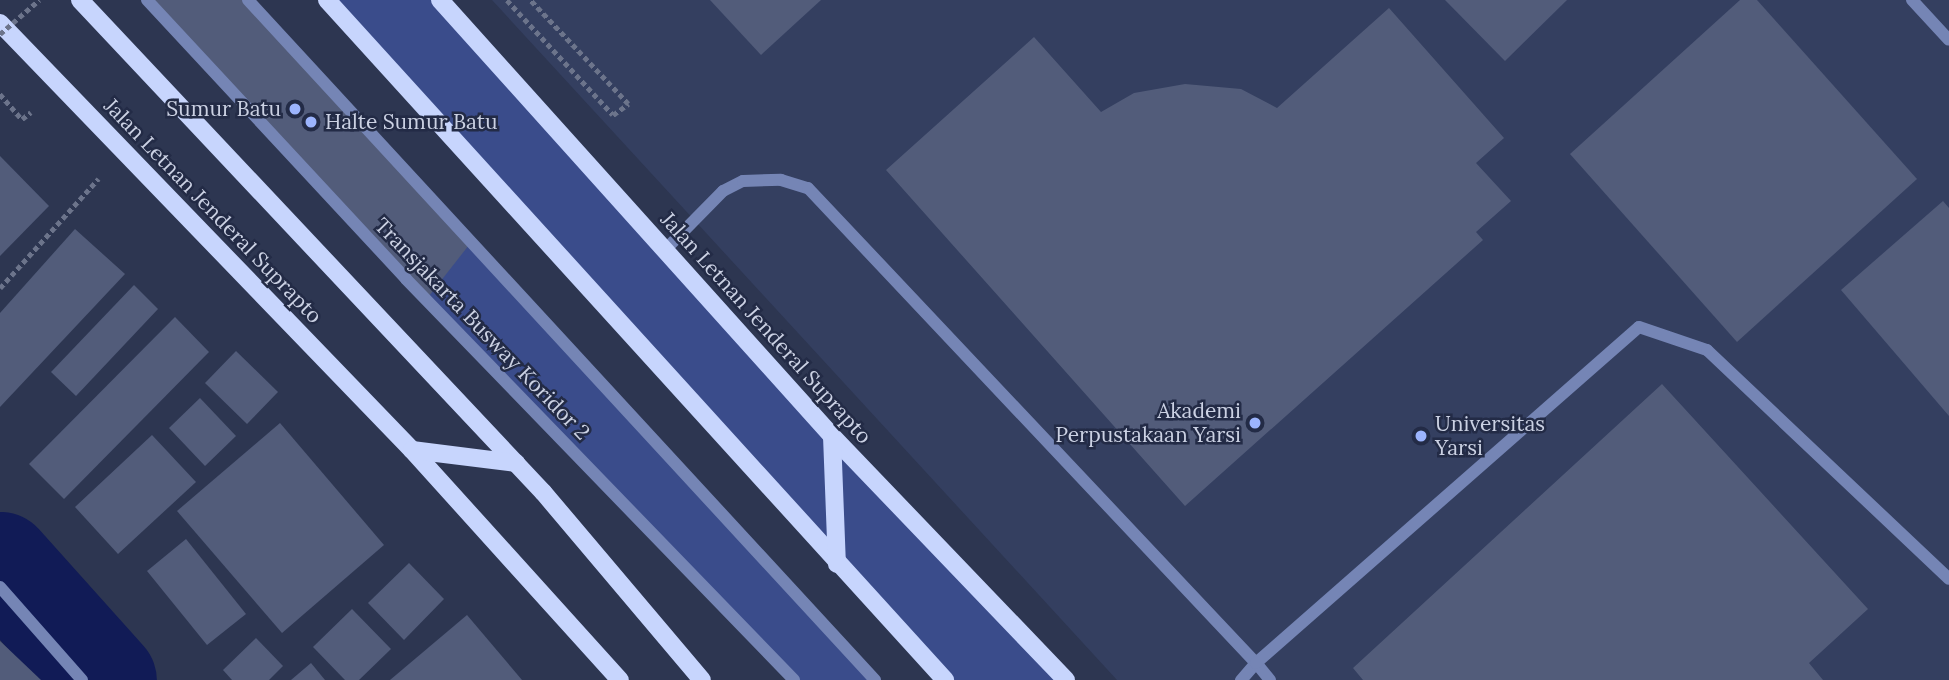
<!DOCTYPE html>
<html>
<head>
<meta charset="utf-8">
<style>
	body { margin:0 }
	#map { position:relative; width:1949px; height:680px; overflow:hidden; background:#2d3651; font-family:Lora,serif }
	div>[style] { position:absolute }
	.built>* { inset:0; background:#343f60 }
	.green>* { inset:0; background:#3a4c8b }
	.river>* { height:103px; margin:-51.5px; padding:0 51.5px; transform-origin:51.5px; border-radius:51.5px; background:#111b56 }
	.building>* { inset:0; background:#525c7a }
	.path>* { height:4.5px; margin-top:-2.25px; transform-origin:0; background:repeating-linear-gradient(90deg,#6c748b 0 5px,transparent 0 8.5px) }
	.minor>* { height:12px; margin:-6px; padding:0 6px; transform-origin:6px; border-radius:6px; background:#7585b5 }
	.major>* { height:18px; margin:-9px; padding:0 9px; transform-origin:9px; border-radius:9px; background:#c7d5fd }
	.path-bridge>* { height:4.5px; margin-top:-2.25px; transform-origin:0; background:repeating-linear-gradient(90deg,#6c748b 0 5px,transparent 0 8.5px) }
	.dots>* { width:19px; height:19px; translate:-50% -50%; box-sizing:border-box; border:4px solid #232b46; border-radius:50% }
	span { translate:-50% -50%; white-space:nowrap; text-align:center; line-height:1.15; -webkit-text-stroke:5px #232b46; paint-order:stroke }
	.poi-label { font-size:21px; color:#cbd1e3 }
	.right { translate:-100% -50%; text-align:right }
	.left { translate:0 -50%; text-align:left }
	.street-label { font-size:21px; color:#cbd1e3 }
</style>
</head>
<body>
<div id="map">
	<div class="built">
		<div style="clip-path:polygon(492px 0,1949px 0,1949px 680px,1117px 680px)"></div>
	</div>
	<div class="green">
		<div style="clip-path:polygon(323px 0,440px 0,1066px 680px,945px 680px)"></div>
		<div style="clip-path:polygon(471px 241px,875px 680px,794px 680px,426px 299px)"></div>
	</div>
	<div class="river">
		<div style="left:0;top:563px;width:157px;rotate:48.1deg"></div>
	</div>
	<div class="building">
		<div style="clip-path:polygon(150px 0,246px 0,469px 245px,429px 296px)"></div>
		<div style="clip-path:polygon(710px 0,821px 0,761px 55px)"></div>
		<div style="clip-path:polygon(1445px 0,1567px 0,1505px 61px)"></div>
		<div style="clip-path:polygon(1740px 0,1757px 0,1917px 179px,1737px 342px,1570px 154px)"></div>
		<div style="clip-path:polygon(1389px 8px,1504px 138px,1476px 163px,1511px 201px,1476px 232px,1483px 240px,1185px 506px,886px 170px,1034px 37px,1101px 112px,1134px 93px,1185px 84px,1241px 89px,1277px 108px)"></div>
		<div style="clip-path:polygon(0 156px,49px 206px,0 256px)"></div>
		<div style="clip-path:polygon(1943px 201px,1949px 208px,1949px 416px,1841px 290px)"></div>
		<div style="clip-path:polygon(75px 229px,125px 274px,0 407px,0 313px)"></div>
		<div style="clip-path:polygon(134px 285px,158px 309px,76px 396px,51px 372px)"></div>
		<div style="clip-path:polygon(175px 317px,209px 352px,64px 499px,29px 464px)"></div>
		<div style="clip-path:polygon(236px 351px,278px 392px,247px 424px,205px 383px)"></div>
		<div style="clip-path:polygon(1662px 384px,1868px 609px,1809px 663px,1823px 680px,1363px 680px,1353px 668px)"></div>
		<div style="clip-path:polygon(200px 398px,236px 436px,205px 466px,169px 428px)"></div>
		<div style="clip-path:polygon(280px 423px,384px 545px,282px 633px,177px 511px)"></div>
		<div style="clip-path:polygon(152px 435px,196px 482px,118px 554px,75px 507px)"></div>
		<div style="clip-path:polygon(186px 539px,246px 614px,207px 645px,147px 571px)"></div>
		<div style="clip-path:polygon(409px 563px,444px 599px,404px 640px,368px 603px)"></div>
		<div style="clip-path:polygon(352px 609px,391px 649px,359px 680px,345px 680px,313px 647px)"></div>
		<div style="clip-path:polygon(467px 615px,522px 680px,390px 680px)"></div>
		<div style="clip-path:polygon(256px 638px,283px 666px,269px 680px,232px 680px,223px 670px)"></div>
		<div style="clip-path:polygon(0 641px,41px 680px,0 680px)"></div>
		<div style="clip-path:polygon(311px 663px,325px 680px,291px 680px)"></div>
	</div>
	<div class="path">
		<div style="left:507px;top:0;width:156px;rotate:47.3deg"></div>
		<div style="left:613px;top:115px;width:19px;rotate:-36deg"></div>
		<div style="left:628px;top:104px;width:143px;rotate:-133.3deg"></div>
		<div style="left:0;top:94px;width:33px;rotate:49deg"></div>
		<div style="left:22px;top:119px;width:11px;rotate:-38deg"></div>
		<div style="left:0;top:288px;width:147px;rotate:-48deg"></div>
	</div>
	<div class="minor">
		<div style="left:147px;top:0;width:381px;rotate:47.1deg"></div>
		<div style="left:406px;top:279px;width:558px;rotate:45.94deg"></div>
		<div style="left:248px;top:0;width:925px;rotate:47.32deg"></div>
		<div style="left:1912px;top:0;width:54px;rotate:47.2deg"></div>
		<div style="left:664px;top:251px;width:84px;rotate:-45.5deg"></div>
		<div style="left:723px;top:191px;width:22px;rotate:-27deg"></div>
		<div style="left:743px;top:181px;width:38px;rotate:-2deg"></div>
		<div style="left:781px;top:180px;width:28px;rotate:17deg"></div>
		<div style="left:808px;top:188px;width:653px;rotate:46.68deg"></div>
		<div style="left:1256px;top:663px;width:23px;rotate:131deg"></div>
		<div style="left:0;top:587px;width:124px;rotate:48.6deg"></div>
		<div style="left:1270px;top:680px;width:22px;rotate:-129deg"></div>
		<div style="left:1256px;top:663px;width:509px;rotate:-41.26deg"></div>
		<div style="left:1639px;top:327px;width:72px;rotate:18.7deg"></div>
		<div style="left:1707px;top:350px;width:333px;rotate:43.4deg"></div>
	</div>
	<div class="major">
		<div style="left:80px;top:0;width:676px;rotate:46.74deg"></div>
		<div style="left:543px;top:492px;width:246px;rotate:49.8deg"></div>
		<div style="left:327px;top:0;width:919px;rotate:47.73deg"></div>
		<div style="left:440px;top:0;width:586px;rotate:48.04deg"></div>
		<div style="left:832px;top:436px;width:338px;rotate:46.2deg"></div>
		<div style="left:0;top:23px;width:593px;rotate:46.02deg"></div>
		<div style="left:412px;top:450px;width:310px;rotate:47.9deg"></div>
		<div style="left:832px;top:436px;width:128px;rotate:87.8deg"></div>
		<div style="left:412px;top:450px;width:105px;rotate:7.1deg"></div>
	</div>
	<div class="path-bridge">
		<div style="left:0;top:34px;width:52px;rotate:-41.1deg"></div>
	</div>
	<div class="dots">
		<div style="left:295px;top:109px;background:#9cb4fd"></div>
		<div style="left:311px;top:122px;background:#9cb4fd"></div>
		<div style="left:1255px;top:423px;background:#9cb4fd"></div>
		<div style="left:1421px;top:436px;background:#9cb4fd"></div>
	</div>
	<div class="poi-label">
		<span class="right" style="left:281px;top:109px">Sumur Batu</span>
		<span class="left" style="left:325px;top:122px">Halte Sumur Batu</span>
		<span class="right" style="left:1241px;top:423px">Akademi<br>Perpustakaan Yarsi</span>
		<span class="left" style="left:1435px;top:436px">Universitas<br>Yarsi</span>
	</div>
	<div class="street-label">
		<span style="left:213px;top:211px;rotate:46deg">Jalan Letnan Jenderal Suprapto</span>
		<span style="left:766px;top:328px;rotate:48deg">Jalan Letnan Jenderal Suprapto</span>
		<span style="left:482px;top:329px;rotate:46deg">Transjakarta Busway Koridor 2</span>
	</div>
</div>
</body>
</html>
